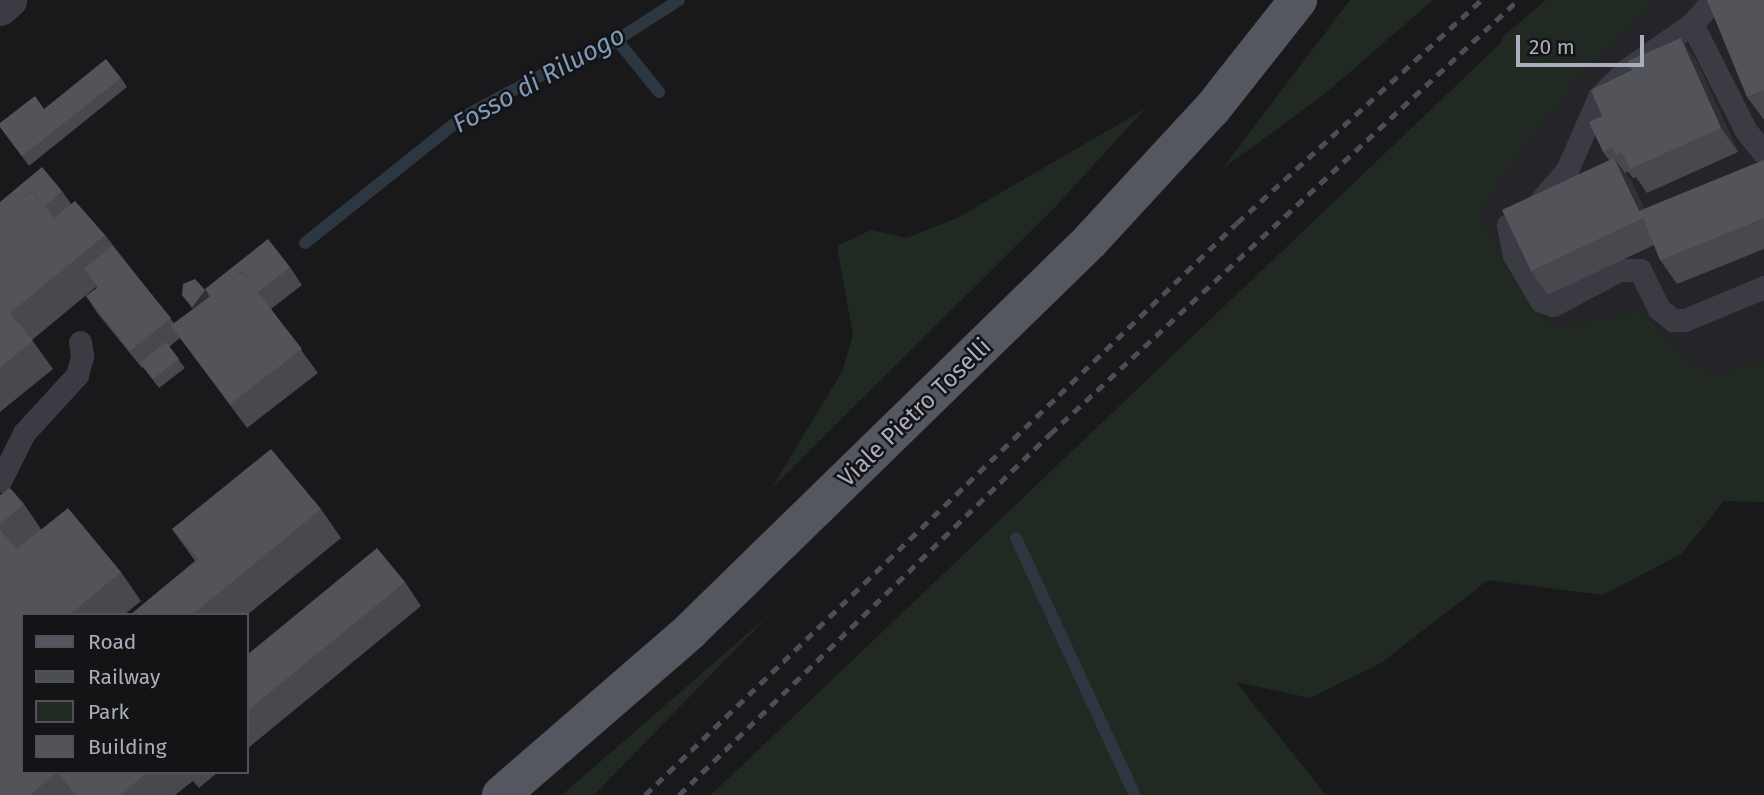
<!DOCTYPE html>
<html>
<head>
<meta charset="utf-8">
<style>
	body { margin:0 }
	#map { position:relative; width:1764px; height:795px; overflow:hidden; background:#19191b; font-family:"Fira Sans",sans-serif }
	div>[style] { position:absolute }
	.built>* { inset:0; background:#252529 }
	.green>* { inset:0; background:#202a22 }
	.stream>* { height:12px; margin:-6px; padding:0 6px; transform-origin:6px; border-radius:6px; background:#2d3741 }
	.service>* { height:23px; margin:-11.5px; padding:0 11.5px; transform-origin:11.5px; border-radius:11.5px; background:#3b3c43 }
	.tertiary>* { height:38px; margin:-19px; padding:0 19px; transform-origin:19px; border-radius:19px; background:#3b3c43 }
	.primary>* { height:38px; margin:-19px; padding:0 19px; transform-origin:19px; border-radius:19px; background:#555760 }
	.rail>* { height:5px; margin-top:-2.5px; transform-origin:0; background:repeating-linear-gradient(90deg,#4c4e56 0 9px,transparent 0 16px) }
	.wall>* { inset:0; background:#47494e }
	.shaded-wall>* { inset:0; background:#303135 }
	.building>* { inset:0; background:#52545a }
	span { translate:-50% -50%; white-space:nowrap; text-align:center; line-height:1.15; -webkit-text-stroke:5px #141416; paint-order:stroke }
	.street-label { font-size:24px; color:#aaaebc }
	.water-label { font-size:26px; color:#7e9aba; font-style:italic }
	.legend { position:absolute; left:21px; top:613px; width:228px; height:161px; box-sizing:border-box; background:#141416; border:2px solid #505258; margin:0; padding:9px 12px; list-style:none; font-size:21px; color:#aaaebc }
	.legend li { display:flex; align-items:center; gap:14px; height:35px }
	.legend b { width:35px; border:2px solid #505258 }
	.scale { position:absolute; left:1516px; top:35px; width:128px; height:32px; box-sizing:border-box; border:4px solid #aaaebc; border-top:0; padding-left:9px; font-size:21px; line-height:24px; white-space:nowrap; color:#aaaebc; -webkit-text-stroke:5px #141416; paint-order:stroke }
</style>
</head>
<body>
<div id="map">
	<div class="built">
		<div style="clip-path:polygon(1546px 0,1764px 0,1764px 361px,1709px 376px,1641px 311px,1553px 327px,1478px 217px,1502px 37px)"></div>
	</div>
	<div class="green">
		<div style="clip-path:polygon(1350px 0,1433px 0,1321px 97px,1222px 169px)"></div>
		<div style="clip-path:polygon(1546px 0,1658px 0,1575px 81px,1505px 172px,1478px 217px,1553px 327px,1641px 311px,1709px 376px,1764px 361px,1764px 502px,1724px 501px,1681px 554px,1603px 595px,1488px 580px,1381px 663px,1310px 698px,1236px 682px,1326px 795px,711px 795px)"></div>
		<div style="clip-path:polygon(1145px 109px,1055px 207px,771px 489px,842px 372px,853px 335px,837px 246px,871px 230px,907px 238px,957px 218px)"></div>
		<div style="clip-path:polygon(769px 615px,594px 795px,562px 795px)"></div>
	</div>
	<div class="stream">
		<div style="left:617px;top:40px;width:67px;rotate:51.1deg"></div>
		<div style="left:305px;top:243px;width:202px;rotate:-38.6deg"></div>
		<div style="left:463px;top:117px;width:115px;rotate:-28.1deg"></div>
		<div style="left:564px;top:63px;width:36px;rotate:-18deg"></div>
		<div style="left:598px;top:52px;width:96px;rotate:-32.7deg"></div>
		<div style="left:1016px;top:538px;width:283px;rotate:65.2deg"></div>
	</div>
	<div class="service">
		<div style="left:1713px;top:0;width:32px;rotate:131deg"></div>
		<div style="left:1692px;top:24px;width:120px;rotate:63.2deg"></div>
		<div style="left:1746px;top:131px;width:28px;rotate:51deg"></div>
		<div style="left:1692px;top:24px;width:80px;rotate:145.1deg"></div>
		<div style="left:1626px;top:70px;width:38px;rotate:135deg"></div>
		<div style="left:1599px;top:97px;width:80px;rotate:113.7deg"></div>
		<div style="left:1567px;top:170px;width:46px;rotate:130.6deg"></div>
		<div style="left:1537px;top:205px;width:35px;rotate:145deg"></div>
		<div style="left:1508px;top:225px;width:31px;rotate:79deg"></div>
		<div style="left:1514px;top:255px;width:53px;rotate:59.6deg"></div>
		<div style="left:1541px;top:301px;width:13px;rotate:18deg"></div>
		<div style="left:1553px;top:305px;width:75px;rotate:-27.9deg"></div>
		<div style="left:1619px;top:270px;width:21px"></div>
		<div style="left:1640px;top:270px;width:43px;rotate:64deg"></div>
		<div style="left:1659px;top:309px;width:18px;rotate:38deg"></div>
		<div style="left:1673px;top:320px;width:12px"></div>
		<div style="left:1685px;top:320px;width:86px;rotate:-22.7deg"></div>
		<div style="left:0;top:481px;width:54px;rotate:-63.4deg"></div>
		<div style="left:24px;top:433px;width:79px;rotate:-47.6deg"></div>
		<div style="left:77px;top:375px;width:20px;rotate:-75deg"></div>
		<div style="left:82px;top:356px;width:14px;rotate:-98deg"></div>
	</div>
	<div class="tertiary">
		<div style="left:0;top:7px;width:11px;rotate:-41deg"></div>
	</div>
	<div class="primary">
		<div style="left:501px;top:795px;width:250px;rotate:-40.9deg"></div>
		<div style="left:690px;top:631px;width:559px;rotate:-44.27deg"></div>
		<div style="left:1090px;top:241px;width:180px;rotate:-47.3deg"></div>
		<div style="left:1212px;top:109px;width:139px;rotate:-51.7deg"></div>
	</div>
	<div class="rail">
		<div style="left:645px;top:795px;width:823px;rotate:-44.02deg"></div>
		<div style="left:1237px;top:223px;width:331px;rotate:-42.4deg"></div>
		<div style="left:679px;top:795px;width:518px;rotate:-44.22deg"></div>
		<div style="left:1050px;top:434px;width:638px;rotate:-42.84deg"></div>
	</div>
	<div class="wall">
		<div style="clip-path:polygon(1764px 0,1764px 120px,1747px 97px)"></div>
		<div style="clip-path:polygon(1697px 62px,1738px 152px,1647px 193px,1636px 177px,1633px 178px,1628px 172px,1625px 173px,1631px 181px,1644px 209px,1764px 160px,1764px 249px,1677px 284px,1660px 260px,1654px 245px,1548px 295px,1531px 271px,1609px 160px,1603px 152px,1602px 116px)"></div>
		<div style="clip-path:polygon(121px 78px,127px 87px,29px 166px,0 127px)"></div>
		<div style="clip-path:polygon(62px 191px,71px 204px,105px 235px,174px 323px,193px 309px,182px 295px,205px 290px,210px 297px,205px 289px,290px 267px,302px 285px,271px 309px,318px 373px,247px 428px,180px 338px,169px 347px,185px 368px,159px 388px,143px 367px,142px 368px,98px 314px,86px 296px,97px 288px,96px 287px,32px 340px,53px 369px,0 412px,0 202px)"></div>
		<div style="clip-path:polygon(0 495px,24px 504px,41px 529px,121px 572px,141px 601px,124px 615px,23px 615px,23px 772px,218px 772px,199px 788px,193px 781px,175px 795px,0 795px)"></div>
		<div style="clip-path:polygon(321px 509px,341px 538px,247px 615px,130px 615px,195px 561px,172px 529px)"></div>
		<div style="clip-path:polygon(405px 582px,421px 606px,247px 749px,247px 655px)"></div>
	</div>
	<div class="shaded-wall">
		<div style="clip-path:polygon(1681px 38px,1697px 62px,1738px 152px,1721px 128px)"></div>
		<div style="clip-path:polygon(1614px 158px,1631px 181px,1656px 234px,1639px 211px)"></div>
		<div style="clip-path:polygon(205px 290px,211px 299px,198px 316px,192px 307px)"></div>
	</div>
	<div class="building">
		<div style="clip-path:polygon(1707px 0,1764px 0,1764px 90px,1747px 97px)"></div>
		<div style="clip-path:polygon(1681px 38px,1721px 128px,1630px 169px,1622px 152px,1616px 155px,1613px 147px,1603px 152px,1589px 122px,1602px 116px,1591px 90px,1632px 70px,1628px 61px)"></div>
		<div style="clip-path:polygon(106px 59px,121px 78px,22px 156px,0 127px,0 123px,35px 96px,44px 109px)"></div>
		<div style="clip-path:polygon(1614px 158px,1639px 211px,1764px 160px,1764px 218px,1660px 260px,1643px 218px,1531px 271px,1502px 210px)"></div>
		<div style="clip-path:polygon(42px 167px,62px 191px,45px 206px,32px 190px,0 217px,0 202px)"></div>
		<div style="clip-path:polygon(32px 190px,54px 218px,75px 201px,105px 235px,10px 313px,33px 341px,0 367px,0 217px)"></div>
		<div style="clip-path:polygon(268px 239px,290px 267px,258px 292px,242px 272px,211px 296px,205px 289px)"></div>
		<div style="clip-path:polygon(112px 246px,171px 318px,130px 351px,86px 296px,98px 287px,84px 269px)"></div>
		<div style="clip-path:polygon(242px 272px,302px 349px,230px 404px,171px 326px)"></div>
		<div style="clip-path:polygon(195px 279px,205px 290px,192px 307px,182px 295px,183px 284px)"></div>
		<div style="clip-path:polygon(166px 342px,179px 359px,153px 379px,140px 363px)"></div>
		<div style="clip-path:polygon(271px 449px,321px 509px,192px 615px,130px 615px,198px 559px,172px 529px)"></div>
		<div style="clip-path:polygon(10px 488px,24px 504px,0 524px,0 495px)"></div>
		<div style="clip-path:polygon(68px 508px,121px 572px,69px 615px,23px 615px,23px 772px,57px 772px,30px 795px,0 795px,0 530px,17px 549px)"></div>
		<div style="clip-path:polygon(377px 548px,405px 582px,247px 711px,247px 655px)"></div>
		<div style="clip-path:polygon(57px 772px,148px 772px,120px 795px,76px 795px)"></div>
	</div>
	<div class="street-label">
		<span style="left:915px;top:413px;rotate:-44deg">Viale Pietro Toselli</span>
	</div>
	<div class="water-label">
		<span style="left:539px;top:80px;rotate:-29deg">Fosso di Riluogo</span>
	</div>
	<ul class="legend">
	<li><b style="height:9px;background:#555760"></b>Road</li>
	<li><b style="height:9px;background:#4c4e56"></b>Railway</li>
	<li><b style="height:19px;background:#202a22"></b>Park</li>
	<li><b style="height:19px;background:#52545a"></b>Building</li>
	</ul>
	<div class="scale">20 m</div>
</div>
</body>
</html>
